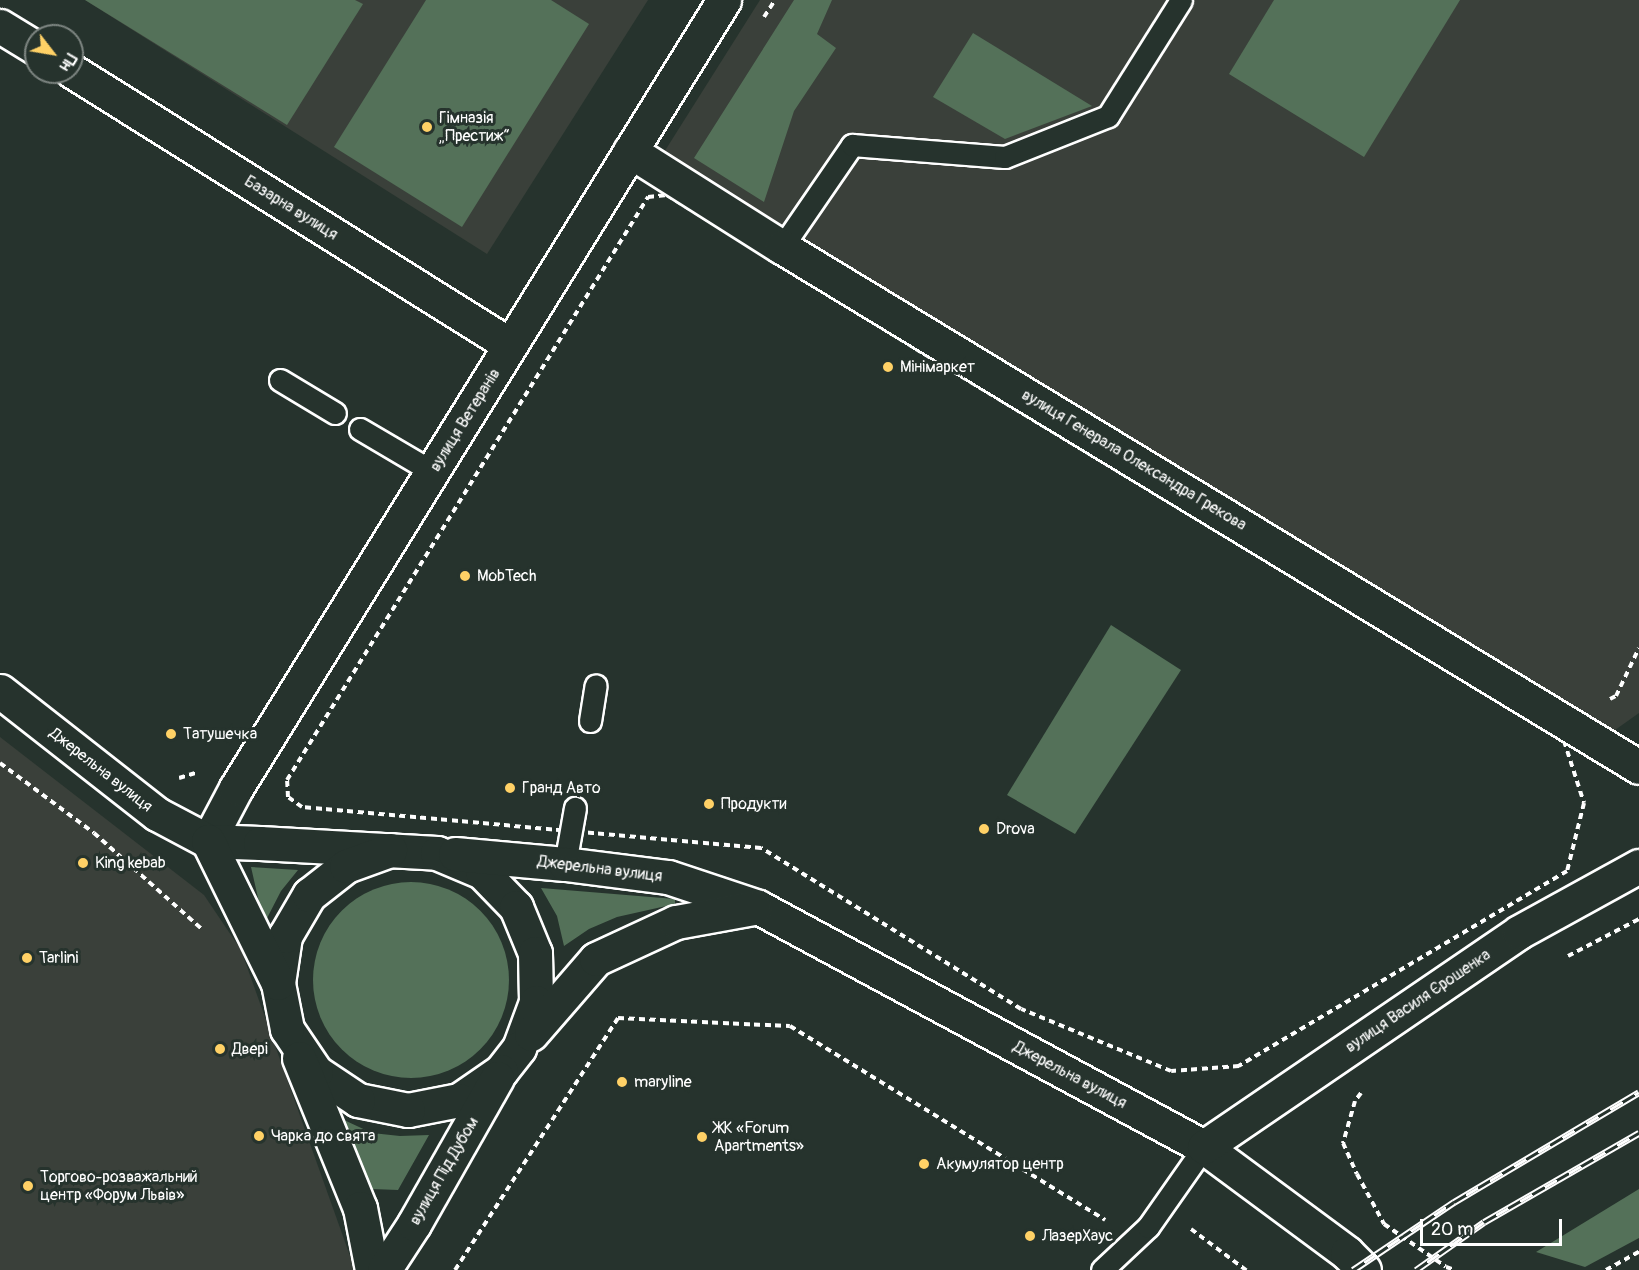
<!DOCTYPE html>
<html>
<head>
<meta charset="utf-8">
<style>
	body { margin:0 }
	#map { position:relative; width:1639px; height:1270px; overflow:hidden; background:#26332d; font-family:Pangolin,sans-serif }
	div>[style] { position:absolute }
	.built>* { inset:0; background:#3a403a }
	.green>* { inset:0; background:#547159 }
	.round { border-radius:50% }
	.path>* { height:4px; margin-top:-2px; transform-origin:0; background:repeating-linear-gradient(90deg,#fff 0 6px,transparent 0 10.5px) }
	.roads { filter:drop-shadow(2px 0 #fff) drop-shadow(-2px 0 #fff) drop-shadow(0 2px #fff) drop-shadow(0 -2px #fff) }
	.lane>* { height:21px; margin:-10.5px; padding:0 10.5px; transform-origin:10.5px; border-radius:10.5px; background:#26332d }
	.street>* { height:33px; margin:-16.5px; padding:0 16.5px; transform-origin:16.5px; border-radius:16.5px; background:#26332d }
	.secondary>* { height:33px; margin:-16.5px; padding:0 16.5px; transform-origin:16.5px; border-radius:16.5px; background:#26332d }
	.rail>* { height:7px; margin-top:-3.5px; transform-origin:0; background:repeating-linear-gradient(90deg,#26332d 0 14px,#fff 0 28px); box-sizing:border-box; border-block:2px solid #fff }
	.dots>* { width:16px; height:16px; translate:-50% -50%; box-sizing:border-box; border:3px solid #26332d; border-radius:50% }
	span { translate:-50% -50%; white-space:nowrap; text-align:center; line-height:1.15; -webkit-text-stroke:6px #26332d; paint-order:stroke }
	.poi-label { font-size:16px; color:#fff }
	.left { translate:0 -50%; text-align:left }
	.street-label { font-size:16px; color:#fff }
	.north { position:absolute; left:24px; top:24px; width:60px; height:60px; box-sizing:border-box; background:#26332d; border:2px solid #7d8581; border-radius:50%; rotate:121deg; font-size:16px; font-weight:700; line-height:24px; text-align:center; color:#fff }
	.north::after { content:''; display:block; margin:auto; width:21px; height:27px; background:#ffd166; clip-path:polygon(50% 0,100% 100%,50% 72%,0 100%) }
	.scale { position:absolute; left:1420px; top:1219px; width:142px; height:27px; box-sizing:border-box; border:3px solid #fff; border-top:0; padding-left:8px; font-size:18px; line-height:21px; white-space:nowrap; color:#fff; -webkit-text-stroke:4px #26332d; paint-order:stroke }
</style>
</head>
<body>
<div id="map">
	<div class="built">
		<div style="clip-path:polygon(85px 0,648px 0,487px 254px)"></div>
		<div style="clip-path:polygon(760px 0,1639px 0,1639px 713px,1608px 735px,661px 157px)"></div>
		<div style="clip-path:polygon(0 737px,204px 895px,241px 950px,355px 1270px,0 1270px)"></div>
	</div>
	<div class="green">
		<div style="clip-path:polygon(85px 0,355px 0,363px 4px,287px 125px)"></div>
		<div style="clip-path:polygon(426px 0,551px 0,589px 24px,462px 227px,334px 147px)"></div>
		<div style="clip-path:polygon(794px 0,832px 0,817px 34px,836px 48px,794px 111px,764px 202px,694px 158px)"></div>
		<div style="clip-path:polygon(1274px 0,1460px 0,1364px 157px,1229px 74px)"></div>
		<div style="clip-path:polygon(973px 33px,1092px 106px,1005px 139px,933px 97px)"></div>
		<div style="clip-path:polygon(1111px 625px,1181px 670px,1075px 834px,1007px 795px)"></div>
		<div style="clip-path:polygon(251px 867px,298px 870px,281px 891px,264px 924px)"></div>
		<div class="round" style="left:313px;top:882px;width:196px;height:196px"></div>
		<div style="clip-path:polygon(541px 888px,675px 899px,675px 904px,617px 917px,589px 929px,564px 946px,557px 916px)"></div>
		<div style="clip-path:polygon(344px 1120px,372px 1133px,400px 1136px,429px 1135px,398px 1190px,372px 1189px)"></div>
		<div style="clip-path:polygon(1639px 1189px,1639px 1238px,1585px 1267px,1536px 1252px)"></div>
	</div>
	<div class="path">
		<div style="left:764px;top:17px;width:20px;rotate:-57deg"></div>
		<div style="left:667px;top:195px;width:293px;rotate:31.7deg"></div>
		<div style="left:916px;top:349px;width:757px;rotate:31.17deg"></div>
		<div style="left:1564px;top:741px;width:65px;rotate:72.1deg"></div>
		<div style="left:1584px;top:803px;width:70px;rotate:104deg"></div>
		<div style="left:1567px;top:871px;width:382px;rotate:149.3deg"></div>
		<div style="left:1239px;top:1066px;width:68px;rotate:175.8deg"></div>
		<div style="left:1171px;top:1071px;width:162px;rotate:-157.5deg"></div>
		<div style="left:1021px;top:1009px;width:306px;rotate:-148.2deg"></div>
		<div style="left:761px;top:848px;width:461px;rotate:-174.9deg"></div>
		<div style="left:302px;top:807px;width:17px;rotate:-144deg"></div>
		<div style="left:288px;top:797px;width:17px;rotate:-93deg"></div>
		<div style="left:287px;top:780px;width:686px;rotate:-58.23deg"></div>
		<div style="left:648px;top:197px;width:19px;rotate:-6deg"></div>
		<div style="left:1610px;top:699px;width:7px;rotate:-27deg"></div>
		<div style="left:1616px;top:696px;width:53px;rotate:-64.4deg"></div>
		<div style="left:0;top:763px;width:117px;rotate:36.7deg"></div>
		<div style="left:94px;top:833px;width:146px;rotate:41.7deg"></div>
		<div style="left:179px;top:778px;width:17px;rotate:-17deg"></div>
		<div style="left:1568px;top:956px;width:80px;rotate:-27.5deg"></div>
		<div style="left:1361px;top:1093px;width:10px;rotate:127deg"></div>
		<div style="left:1355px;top:1101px;width:44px;rotate:105.9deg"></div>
		<div style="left:1343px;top:1143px;width:34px;rotate:66deg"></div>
		<div style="left:1357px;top:1174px;width:57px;rotate:61.6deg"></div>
		<div style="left:1384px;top:1224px;width:75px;rotate:34.7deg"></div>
		<div style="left:1446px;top:1267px;width:9px;rotate:18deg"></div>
		<div style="left:1191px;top:1229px;width:69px;rotate:36.7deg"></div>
		<div style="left:455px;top:1270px;width:300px;rotate:-57.1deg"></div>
		<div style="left:618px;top:1018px;width:172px;rotate:2.7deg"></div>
		<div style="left:790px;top:1026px;width:370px;rotate:31.6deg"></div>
		<div style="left:1606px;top:1270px;width:38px;rotate:-29deg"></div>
	</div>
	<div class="roads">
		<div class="lane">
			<div style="left:782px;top:247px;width:124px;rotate:-55.5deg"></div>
			<div style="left:852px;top:145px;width:153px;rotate:4.5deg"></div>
			<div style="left:1005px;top:157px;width:111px;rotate:-21.7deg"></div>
			<div style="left:1108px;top:116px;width:137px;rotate:-57.8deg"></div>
			<div style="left:280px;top:380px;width:64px;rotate:31deg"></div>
			<div style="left:360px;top:429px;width:85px;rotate:30.5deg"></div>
			<div style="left:590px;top:721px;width:36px;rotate:-81deg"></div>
			<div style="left:565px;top:864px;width:57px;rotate:-79.9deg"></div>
			<div style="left:1102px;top:1270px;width:63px;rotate:-43.1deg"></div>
			<div style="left:1148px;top:1227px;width:98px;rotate:-55deg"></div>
		</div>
		<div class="street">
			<div style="left:0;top:26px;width:42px;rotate:31.4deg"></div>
			<div style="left:72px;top:71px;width:517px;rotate:32.03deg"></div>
			<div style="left:630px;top:151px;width:180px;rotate:32.3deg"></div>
			<div style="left:782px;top:247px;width:1002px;rotate:31.25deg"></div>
			<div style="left:208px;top:841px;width:60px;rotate:-62.2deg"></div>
			<div style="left:236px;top:788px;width:927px;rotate:-58.23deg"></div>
		</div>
		<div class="secondary">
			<div style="left:0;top:691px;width:199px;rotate:38.1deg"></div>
			<div style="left:157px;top:814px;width:58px;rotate:27.9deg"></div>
			<div style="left:208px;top:841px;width:52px;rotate:2.2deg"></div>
			<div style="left:260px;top:843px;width:177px;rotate:3.2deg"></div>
			<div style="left:437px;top:853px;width:49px;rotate:22.9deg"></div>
			<div style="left:482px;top:872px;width:49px;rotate:45.8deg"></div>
			<div style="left:516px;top:907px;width:50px;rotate:67.6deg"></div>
			<div style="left:535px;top:953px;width:49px;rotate:88.8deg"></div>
			<div style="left:536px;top:1002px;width:49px;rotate:110.3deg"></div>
			<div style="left:519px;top:1048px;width:29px;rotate:128deg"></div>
			<div style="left:501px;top:1071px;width:51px;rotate:145.4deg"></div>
			<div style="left:459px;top:1100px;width:52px;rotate:168.9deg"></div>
			<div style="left:408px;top:1110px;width:51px;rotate:-168.7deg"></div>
			<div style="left:358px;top:1100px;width:50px;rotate:-146.3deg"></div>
			<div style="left:316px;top:1072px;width:52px;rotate:-124deg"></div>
			<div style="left:287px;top:1029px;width:47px;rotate:-101.1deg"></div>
			<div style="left:278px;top:983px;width:48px;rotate:-81.5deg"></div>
			<div style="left:285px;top:936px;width:48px;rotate:-59.7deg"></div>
			<div style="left:309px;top:895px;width:47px;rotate:-38.1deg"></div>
			<div style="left:346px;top:866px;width:47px;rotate:-20deg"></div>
			<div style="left:208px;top:841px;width:158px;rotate:63.8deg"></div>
			<div style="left:455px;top:854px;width:110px;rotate:5.2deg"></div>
			<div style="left:565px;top:864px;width:104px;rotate:7.2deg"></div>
			<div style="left:668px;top:877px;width:95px;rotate:18.4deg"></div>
			<div style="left:758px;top:907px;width:506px;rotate:28.29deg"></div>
			<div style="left:1204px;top:1147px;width:178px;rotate:36.5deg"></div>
			<div style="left:1347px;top:1253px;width:24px;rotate:45deg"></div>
			<div style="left:531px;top:1034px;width:99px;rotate:-49.1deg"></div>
			<div style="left:596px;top:959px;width:88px;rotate:-24.8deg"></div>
			<div style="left:676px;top:922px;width:79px;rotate:-10.2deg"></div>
			<div style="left:299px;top:1058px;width:162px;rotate:67.9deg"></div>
			<div style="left:360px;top:1208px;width:63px;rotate:79deg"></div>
			<div style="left:1204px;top:1147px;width:381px;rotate:-34.3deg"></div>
			<div style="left:1519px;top:932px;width:137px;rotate:-28.8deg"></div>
			<div style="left:384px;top:1270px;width:55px;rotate:-56.9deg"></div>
			<div style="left:414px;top:1224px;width:168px;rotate:-60.4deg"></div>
		</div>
	</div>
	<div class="rail">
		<div style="left:1353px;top:1270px;width:122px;rotate:-34deg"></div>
		<div style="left:1454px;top:1202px;width:215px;rotate:-30.7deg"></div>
		<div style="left:1416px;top:1270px;width:83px;rotate:-35.2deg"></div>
		<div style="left:1484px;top:1222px;width:179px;rotate:-29.9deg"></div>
	</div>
	<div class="dots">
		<div style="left:427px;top:127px;background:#ffd166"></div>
		<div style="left:888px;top:367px;background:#ffd166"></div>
		<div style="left:465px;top:576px;background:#ffd166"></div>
		<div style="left:171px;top:734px;background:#ffd166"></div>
		<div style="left:510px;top:788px;background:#ffd166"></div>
		<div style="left:709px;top:804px;background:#ffd166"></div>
		<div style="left:984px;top:829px;background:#ffd166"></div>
		<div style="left:83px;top:863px;background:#ffd166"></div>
		<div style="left:27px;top:958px;background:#ffd166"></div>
		<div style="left:220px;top:1049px;background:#ffd166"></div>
		<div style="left:622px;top:1082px;background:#ffd166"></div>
		<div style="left:259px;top:1136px;background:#ffd166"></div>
		<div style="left:702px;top:1137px;background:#ffd166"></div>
		<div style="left:924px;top:1164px;background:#ffd166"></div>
		<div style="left:28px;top:1186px;background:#ffd166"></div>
		<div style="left:1030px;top:1236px;background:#ffd166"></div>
	</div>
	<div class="poi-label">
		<span class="left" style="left:439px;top:127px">Гімназія<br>„Престиж“</span>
		<span class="left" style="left:900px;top:367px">Мінімаркет</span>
		<span class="left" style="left:477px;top:576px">MobTech</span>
		<span class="left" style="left:183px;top:734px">Татушечка</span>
		<span class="left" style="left:522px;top:788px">Гранд Авто</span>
		<span class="left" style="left:721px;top:804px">Продукти</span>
		<span class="left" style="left:996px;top:829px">Drova</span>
		<span class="left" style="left:95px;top:863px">King kebab</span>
		<span class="left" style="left:39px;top:958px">Tarlini</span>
		<span class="left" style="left:232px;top:1049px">Двері</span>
		<span class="left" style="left:634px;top:1082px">maryline</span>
		<span class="left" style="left:714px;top:1137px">ЖК «Forum<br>Apartments»</span>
		<span class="left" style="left:271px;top:1136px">Чарка до свята</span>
		<span class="left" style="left:936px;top:1164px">Акумулятор центр</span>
		<span class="left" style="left:40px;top:1186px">Торгово-розважальний<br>центр «Форум Львів»</span>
		<span class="left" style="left:1042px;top:1236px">ЛазерХаус</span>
	</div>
	<div class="street-label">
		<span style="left:291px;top:208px;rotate:32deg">Базарна вулиця</span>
		<span style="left:465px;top:420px;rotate:-58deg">вулиця Ветеранів</span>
		<span style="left:1134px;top:460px;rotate:31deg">вулиця Генерала Олександра Грекова</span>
		<span style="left:101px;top:770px;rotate:38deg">Джерельна вулиця</span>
		<span style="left:600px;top:869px;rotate:7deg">Джерельна вулиця</span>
		<span style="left:1418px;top:1001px;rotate:-34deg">вулиця Василя Єрошенка</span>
		<span style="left:1070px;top:1075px;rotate:28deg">Джерельна вулиця</span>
		<span style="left:444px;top:1171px;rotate:-60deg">вулиця Під Дубом</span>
	</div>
	<div class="north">Пн</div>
	<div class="scale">20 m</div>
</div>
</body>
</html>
